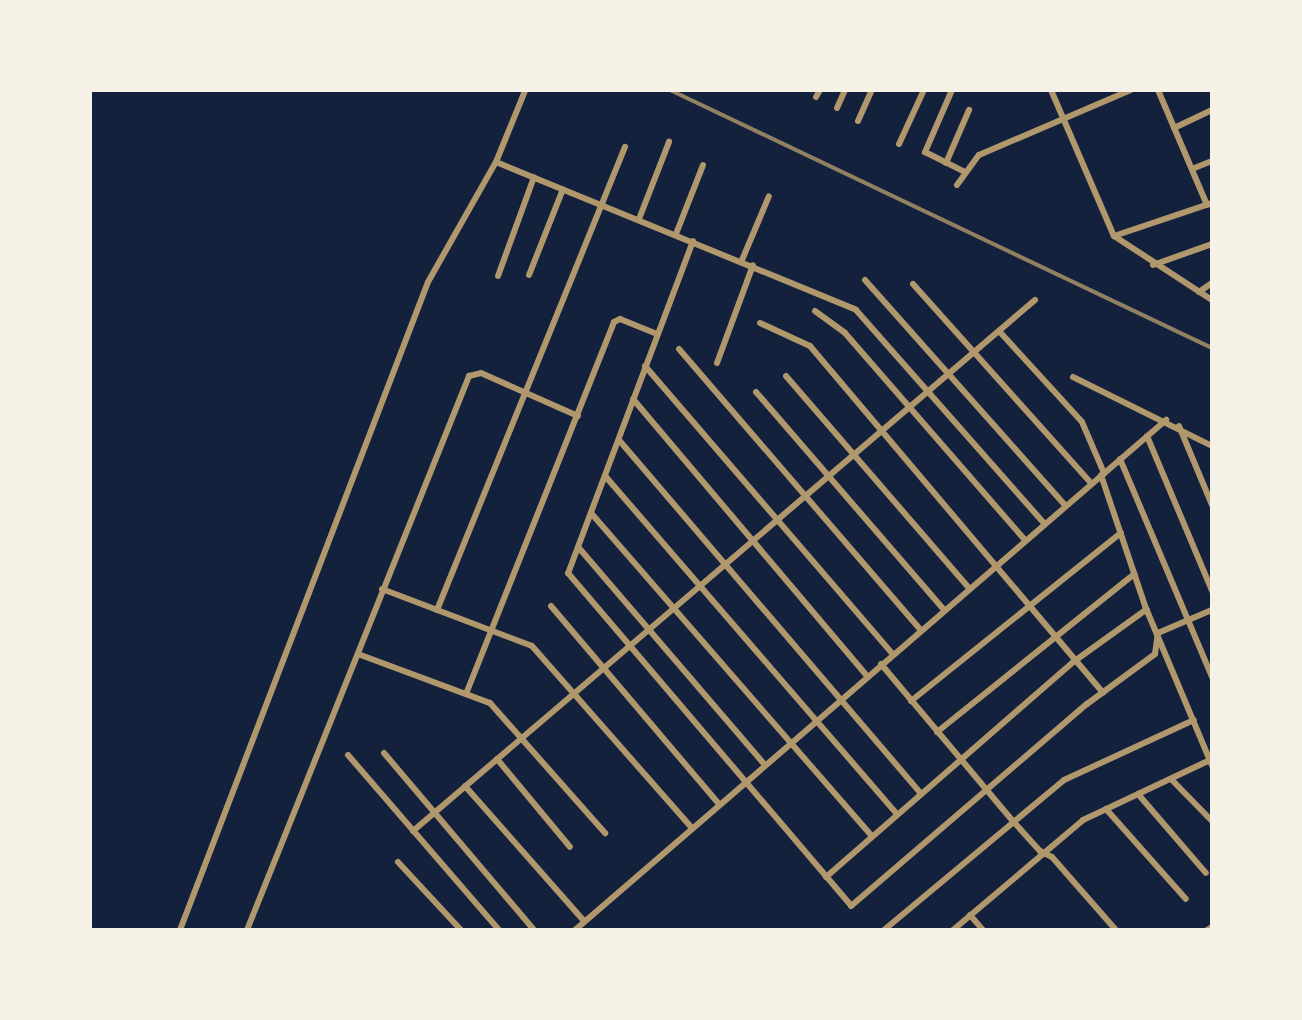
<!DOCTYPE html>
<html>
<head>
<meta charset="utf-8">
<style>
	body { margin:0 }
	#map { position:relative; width:1302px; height:1020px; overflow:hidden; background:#14213d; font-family:Commissioner,sans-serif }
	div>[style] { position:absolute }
	.minor>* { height:6px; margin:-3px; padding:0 3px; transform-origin:3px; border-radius:3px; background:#b1986c }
	.rail>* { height:4px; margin:-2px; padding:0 2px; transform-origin:2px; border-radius:2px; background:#918062 }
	span { translate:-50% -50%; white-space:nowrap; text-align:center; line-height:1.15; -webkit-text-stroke:8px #f6f1e7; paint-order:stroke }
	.frame { position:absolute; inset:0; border:92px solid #f6f1e7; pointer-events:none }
</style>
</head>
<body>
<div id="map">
	<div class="minor">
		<div style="left:952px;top:90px;width:68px;rotate:113.5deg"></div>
		<div style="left:925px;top:152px;width:45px;rotate:26.6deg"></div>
		<div style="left:1051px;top:90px;width:159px;rotate:66.7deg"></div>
		<div style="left:1114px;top:236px;width:117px;rotate:33.1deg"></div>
		<div style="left:1158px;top:90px;width:125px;rotate:66.9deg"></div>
		<div style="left:816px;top:97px;width:8px;rotate:-60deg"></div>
		<div style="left:837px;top:108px;width:20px;rotate:-66deg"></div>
		<div style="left:858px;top:121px;width:34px;rotate:-66deg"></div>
		<div style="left:1174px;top:128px;width:42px;rotate:-25.3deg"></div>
		<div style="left:899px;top:144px;width:60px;rotate:-65.2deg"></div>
		<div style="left:496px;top:162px;width:389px;rotate:22.3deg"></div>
		<div style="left:856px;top:310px;width:284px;rotate:48.6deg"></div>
		<div style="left:946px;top:163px;width:58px;rotate:-66.5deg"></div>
		<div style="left:1192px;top:169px;width:22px;rotate:-22deg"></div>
		<div style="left:957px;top:185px;width:37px;rotate:-54deg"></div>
		<div style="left:979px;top:155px;width:165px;rotate:-23.2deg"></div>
		<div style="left:639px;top:219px;width:83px;rotate:-68.7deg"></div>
		<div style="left:676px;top:234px;width:74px;rotate:-68.6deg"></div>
		<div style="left:1114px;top:236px;width:103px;rotate:-18.6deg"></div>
		<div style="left:693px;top:241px;width:355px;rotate:110.6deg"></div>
		<div style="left:568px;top:573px;width:437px;rotate:49.6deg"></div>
		<div style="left:851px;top:906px;width:311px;rotate:-40.6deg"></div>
		<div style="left:1087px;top:704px;width:84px;rotate:-36.3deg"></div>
		<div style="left:1155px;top:654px;width:21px;rotate:-82deg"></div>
		<div style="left:1158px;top:633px;width:59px;rotate:-23.1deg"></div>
		<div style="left:742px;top:260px;width:69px;rotate:-67.1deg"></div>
		<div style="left:1153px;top:265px;width:63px;rotate:-19.6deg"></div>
		<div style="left:529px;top:275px;width:92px;rotate:-68.4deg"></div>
		<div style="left:498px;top:276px;width:105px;rotate:-70deg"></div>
		<div style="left:865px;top:280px;width:301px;rotate:48.4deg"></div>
		<div style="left:913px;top:284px;width:267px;rotate:48.2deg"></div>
		<div style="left:1199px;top:292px;width:16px;rotate:-35deg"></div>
		<div style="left:815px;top:311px;width:37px;rotate:36deg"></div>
		<div style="left:845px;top:333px;width:274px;rotate:49deg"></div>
		<div style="left:760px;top:323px;width:55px;rotate:24.7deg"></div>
		<div style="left:810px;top:346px;width:454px;rotate:49.8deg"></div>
		<div style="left:999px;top:331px;width:123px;rotate:47.6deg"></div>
		<div style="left:1082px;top:422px;width:56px;rotate:66.7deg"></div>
		<div style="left:679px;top:349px;width:371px;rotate:49.3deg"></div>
		<div style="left:717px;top:363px;width:104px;rotate:-69.8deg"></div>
		<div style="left:645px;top:366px;width:380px;rotate:49.3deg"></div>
		<div style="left:786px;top:376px;width:280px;rotate:49.2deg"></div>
		<div style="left:1073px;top:377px;width:155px;rotate:26.4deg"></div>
		<div style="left:756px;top:392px;width:288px;rotate:49.2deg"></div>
		<div style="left:633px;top:399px;width:363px;rotate:49.8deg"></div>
		<div style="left:1179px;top:426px;width:86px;rotate:67.3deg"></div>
		<div style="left:1147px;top:436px;width:168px;rotate:67.2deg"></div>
		<div style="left:619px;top:440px;width:464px;rotate:49.5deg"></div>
		<div style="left:1120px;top:459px;width:237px;rotate:67.1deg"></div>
		<div style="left:1101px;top:475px;width:138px;rotate:71.4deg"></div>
		<div style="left:1145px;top:606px;width:173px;rotate:67.2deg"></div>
		<div style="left:606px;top:477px;width:445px;rotate:49.2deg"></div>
		<div style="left:591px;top:513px;width:428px;rotate:49deg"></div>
		<div style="left:579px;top:548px;width:286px;rotate:49.4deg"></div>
		<div style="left:382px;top:589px;width:160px;rotate:20.8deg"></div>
		<div style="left:532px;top:646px;width:242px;rotate:48.7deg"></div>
		<div style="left:551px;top:606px;width:260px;rotate:49.7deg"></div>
		<div style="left:437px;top:610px;width:500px;rotate:-67.9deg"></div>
		<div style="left:358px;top:654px;width:141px;rotate:20.4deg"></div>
		<div style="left:490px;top:703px;width:174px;rotate:48.5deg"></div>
		<div style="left:881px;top:664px;width:204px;rotate:50deg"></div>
		<div style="left:1012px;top:820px;width:42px;rotate:47.9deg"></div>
		<div style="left:1040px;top:851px;width:13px;rotate:27deg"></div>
		<div style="left:1052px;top:857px;width:97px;rotate:48.8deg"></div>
		<div style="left:466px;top:694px;width:400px;rotate:-68.3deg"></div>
		<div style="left:614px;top:322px;width:7px;rotate:-27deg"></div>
		<div style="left:620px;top:319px;width:40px;rotate:22deg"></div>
		<div style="left:911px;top:701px;width:269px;rotate:-38.7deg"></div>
		<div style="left:937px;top:732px;width:253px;rotate:-38.7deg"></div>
		<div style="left:384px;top:753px;width:232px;rotate:49.7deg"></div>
		<div style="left:348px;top:755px;width:231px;rotate:49.2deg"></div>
		<div style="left:497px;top:759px;width:114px;rotate:50.3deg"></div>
		<div style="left:1171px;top:779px;width:59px;rotate:45.7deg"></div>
		<div style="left:465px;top:786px;width:180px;rotate:48.6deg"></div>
		<div style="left:1138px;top:794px;width:104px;rotate:49.3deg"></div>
		<div style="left:1106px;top:809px;width:120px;rotate:48.4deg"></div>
		<div style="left:413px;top:831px;width:818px;rotate:-40.49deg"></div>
		<div style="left:398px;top:862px;width:93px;rotate:47.2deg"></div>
		<div style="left:826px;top:877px;width:331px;rotate:-41deg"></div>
		<div style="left:1076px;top:660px;width:87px;rotate:-35.7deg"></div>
		<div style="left:970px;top:915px;width:20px;rotate:49deg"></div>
		<div style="left:180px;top:930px;width:694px;rotate:-69.06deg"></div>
		<div style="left:428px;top:282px;width:138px;rotate:-60.5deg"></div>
		<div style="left:496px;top:162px;width:77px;rotate:-67.8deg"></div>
		<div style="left:247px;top:930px;width:597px;rotate:-68.16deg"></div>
		<div style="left:469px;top:376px;width:12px;rotate:-14deg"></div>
		<div style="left:481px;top:373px;width:106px;rotate:23.9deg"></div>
		<div style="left:575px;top:930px;width:781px;rotate:-40.79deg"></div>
		<div style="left:884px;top:930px;width:234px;rotate:-39.8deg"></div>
		<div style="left:1064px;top:780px;width:143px;rotate:-24.8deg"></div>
		<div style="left:953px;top:930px;width:170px;rotate:-40.2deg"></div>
		<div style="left:1083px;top:820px;width:140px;rotate:-25.3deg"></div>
		<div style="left:1207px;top:930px;width:6px;rotate:-31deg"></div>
	</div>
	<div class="rail">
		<div style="left:670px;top:90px;width:600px;rotate:25.46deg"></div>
	</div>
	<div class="frame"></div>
</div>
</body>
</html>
